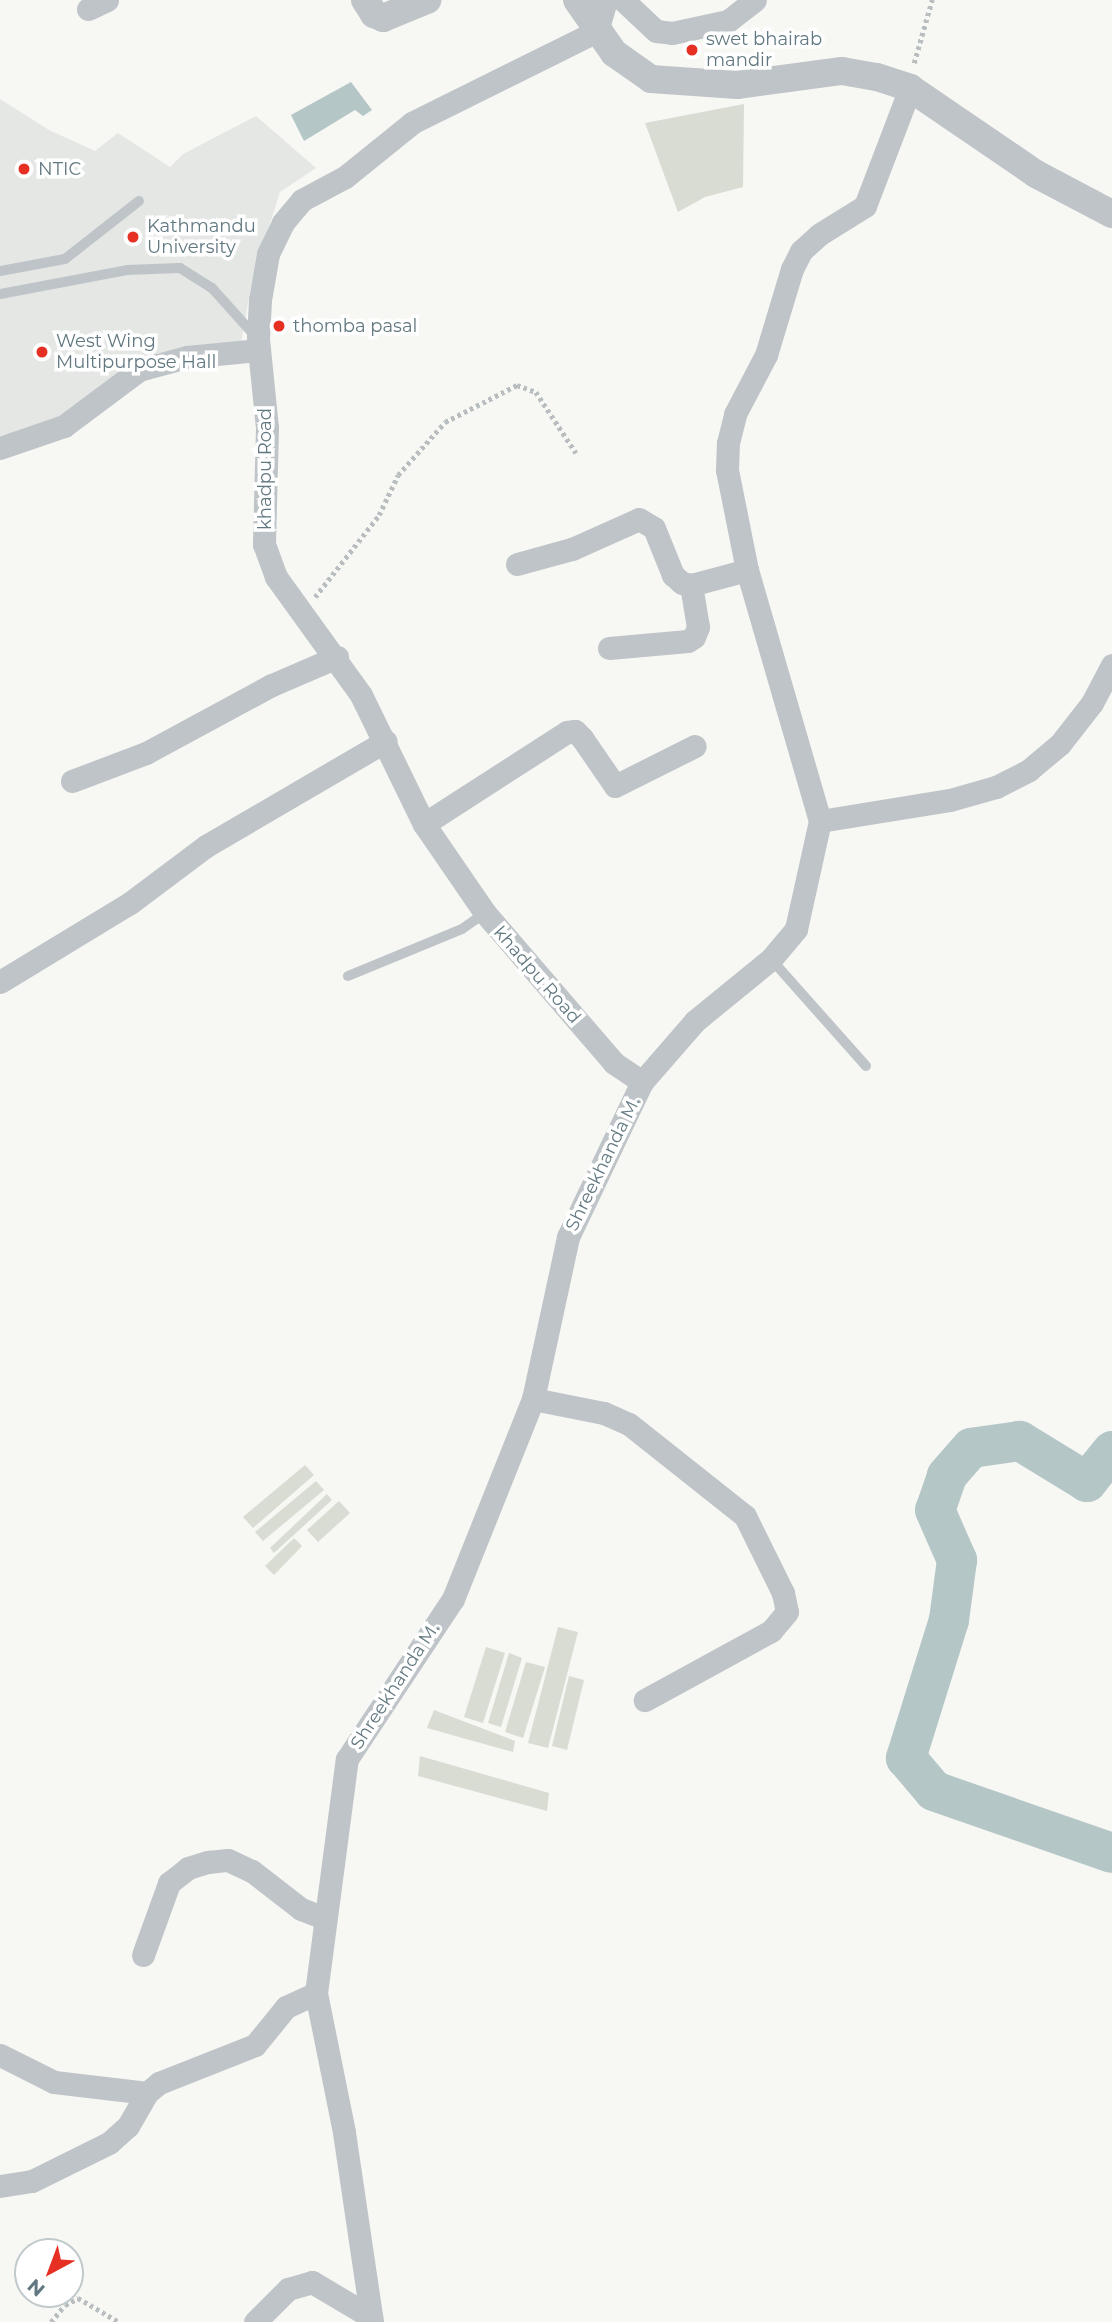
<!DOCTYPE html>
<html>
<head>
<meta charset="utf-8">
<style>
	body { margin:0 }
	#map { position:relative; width:1112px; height:2322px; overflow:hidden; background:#f7f7f4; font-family:Montserrat,sans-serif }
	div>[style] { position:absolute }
	.built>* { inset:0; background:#e5e7e5 }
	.green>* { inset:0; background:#d8dcd3 }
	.water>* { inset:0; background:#b5c6c7 }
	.river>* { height:40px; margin:-20px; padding:0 20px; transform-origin:20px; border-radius:20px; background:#b5c6c7 }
	.path>* { height:4.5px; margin-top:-2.25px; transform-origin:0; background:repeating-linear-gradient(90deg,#b8bdbf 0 3.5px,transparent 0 7px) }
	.service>* { height:10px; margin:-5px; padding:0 5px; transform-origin:5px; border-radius:5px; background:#bec4c7 }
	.minor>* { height:23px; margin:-11.5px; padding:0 11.5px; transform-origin:11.5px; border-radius:11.5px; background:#bec4c7 }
	.tertiary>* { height:28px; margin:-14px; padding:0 14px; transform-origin:14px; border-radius:14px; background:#bec4c7 }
	.dots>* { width:19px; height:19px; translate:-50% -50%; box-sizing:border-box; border:4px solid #fff; border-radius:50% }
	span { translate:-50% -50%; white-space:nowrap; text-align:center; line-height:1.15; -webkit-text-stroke:7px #fff; paint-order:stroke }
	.poi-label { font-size:18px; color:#627880 }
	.left { translate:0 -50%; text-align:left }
	.street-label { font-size:18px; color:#627880 }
	.north { position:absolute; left:14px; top:2238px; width:70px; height:70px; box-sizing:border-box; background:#fff; border:2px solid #c0c9cc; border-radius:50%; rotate:221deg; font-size:19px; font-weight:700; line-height:28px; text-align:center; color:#627880 }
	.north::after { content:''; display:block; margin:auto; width:24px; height:32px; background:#e73024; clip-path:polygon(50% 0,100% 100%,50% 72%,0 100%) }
</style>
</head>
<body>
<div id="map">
	<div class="built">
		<div style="clip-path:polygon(0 99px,49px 130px,95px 151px,118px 133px,170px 167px,183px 154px,256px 116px,316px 168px,280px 192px,252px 281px,241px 342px,141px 357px,41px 430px,0 436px)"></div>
	</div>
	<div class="green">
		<div style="clip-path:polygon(744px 104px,743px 187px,705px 197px,678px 212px,645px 123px)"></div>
		<div style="clip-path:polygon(305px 1465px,314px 1475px,253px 1528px,243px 1517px)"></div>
		<div style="clip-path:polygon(316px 1481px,324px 1490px,263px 1541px,255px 1532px)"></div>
		<div style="clip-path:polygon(327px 1494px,332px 1500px,274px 1553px,270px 1548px)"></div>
		<div style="clip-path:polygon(339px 1501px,350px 1513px,318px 1542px,307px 1530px)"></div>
		<div style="clip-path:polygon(294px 1538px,302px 1546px,274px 1575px,265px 1566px)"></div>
		<div style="clip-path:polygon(558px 1627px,578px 1632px,548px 1748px,528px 1743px)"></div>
		<div style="clip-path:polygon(486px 1647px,505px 1653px,483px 1723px,464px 1717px)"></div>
		<div style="clip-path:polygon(509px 1653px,522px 1658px,501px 1727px,488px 1723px)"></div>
		<div style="clip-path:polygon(526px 1662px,545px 1667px,523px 1738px,505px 1732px)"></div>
		<div style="clip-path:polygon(569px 1676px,584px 1680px,567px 1750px,552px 1746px)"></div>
		<div style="clip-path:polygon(434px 1710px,515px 1741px,513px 1752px,427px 1728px)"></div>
		<div style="clip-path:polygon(420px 1756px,549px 1793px,547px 1811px,418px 1776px)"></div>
	</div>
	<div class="water">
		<div style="clip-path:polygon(351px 82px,372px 110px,363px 116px,355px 110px,304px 141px,291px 115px)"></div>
	</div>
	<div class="river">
		<div style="left:1112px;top:1451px;width:40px;rotate:129deg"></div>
		<div style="left:1087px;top:1482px;width:79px;rotate:-148.5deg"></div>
		<div style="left:1020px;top:1441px;width:49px;rotate:171.9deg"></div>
		<div style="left:971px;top:1448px;width:37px;rotate:131deg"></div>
		<div style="left:947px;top:1476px;width:36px;rotate:109deg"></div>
		<div style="left:935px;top:1510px;width:55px;rotate:66.3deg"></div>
		<div style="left:957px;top:1560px;width:61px;rotate:97.6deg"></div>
		<div style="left:949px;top:1620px;width:145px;rotate:107.3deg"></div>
		<div style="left:906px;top:1758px;width:43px;rotate:49.7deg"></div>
		<div style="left:934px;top:1791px;width:188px;rotate:19.2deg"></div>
	</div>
	<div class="path">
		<div style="left:914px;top:63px;width:66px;rotate:-74.1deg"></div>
		<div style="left:315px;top:597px;width:104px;rotate:-52deg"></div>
		<div style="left:379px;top:515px;width:44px;rotate:-64.6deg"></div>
		<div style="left:398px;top:475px;width:71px;rotate:-48.4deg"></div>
		<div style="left:445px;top:422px;width:81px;rotate:-27.2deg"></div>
		<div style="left:517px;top:385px;width:20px;rotate:20deg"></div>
		<div style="left:536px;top:392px;width:73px;rotate:56.7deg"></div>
		<div style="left:51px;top:2322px;width:22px;rotate:-51deg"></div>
		<div style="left:65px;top:2305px;width:15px;rotate:-28deg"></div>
		<div style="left:78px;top:2298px;width:48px;rotate:30.3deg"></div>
	</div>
	<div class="service">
		<div style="left:0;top:271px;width:66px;rotate:-10.5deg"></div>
		<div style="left:65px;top:259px;width:94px;rotate:-38.1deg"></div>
		<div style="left:0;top:294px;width:129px;rotate:-10.7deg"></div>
		<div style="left:127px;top:270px;width:53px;rotate:-2.2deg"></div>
		<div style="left:180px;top:268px;width:38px;rotate:32deg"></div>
		<div style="left:212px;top:288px;width:66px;rotate:48.1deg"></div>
		<div style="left:771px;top:959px;width:143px;rotate:48.4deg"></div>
		<div style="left:348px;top:976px;width:123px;rotate:-22.4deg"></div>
		<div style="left:462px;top:929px;width:28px;rotate:-35deg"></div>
	</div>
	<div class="minor">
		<div style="left:606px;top:0;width:32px;rotate:106deg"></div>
		<div style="left:597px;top:31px;width:207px;rotate:153.6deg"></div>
		<div style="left:412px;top:123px;width:86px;rotate:141.1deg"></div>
		<div style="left:345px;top:177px;width:49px;rotate:151.9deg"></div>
		<div style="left:302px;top:200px;width:30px;rotate:130deg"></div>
		<div style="left:283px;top:223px;width:34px;rotate:116deg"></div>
		<div style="left:268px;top:254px;width:47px;rotate:99.9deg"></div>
		<div style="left:260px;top:300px;width:39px;rotate:93deg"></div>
		<div style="left:258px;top:339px;width:89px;rotate:84.2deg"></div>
		<div style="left:267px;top:428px;width:116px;rotate:91.5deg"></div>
		<div style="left:264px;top:544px;width:35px;rotate:70deg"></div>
		<div style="left:276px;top:577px;width:145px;rotate:54.2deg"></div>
		<div style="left:361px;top:695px;width:144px;rotate:64deg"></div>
		<div style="left:424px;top:824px;width:108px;rotate:55.6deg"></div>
		<div style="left:485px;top:913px;width:198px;rotate:49.3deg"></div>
		<div style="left:614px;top:1063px;width:34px;rotate:34deg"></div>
		<div style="left:623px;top:0;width:45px;rotate:43.2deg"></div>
		<div style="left:656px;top:31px;width:16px;rotate:7deg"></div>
		<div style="left:672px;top:33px;width:57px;rotate:-12.1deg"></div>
		<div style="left:728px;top:21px;width:34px;rotate:-38deg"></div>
		<div style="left:88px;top:9px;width:21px;rotate:-25deg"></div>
		<div style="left:0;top:448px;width:68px;rotate:-19deg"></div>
		<div style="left:64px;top:426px;width:94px;rotate:-36.7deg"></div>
		<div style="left:139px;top:370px;width:50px;rotate:-15.2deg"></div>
		<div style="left:187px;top:357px;width:72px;rotate:-5.6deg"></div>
		<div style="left:517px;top:564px;width:57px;rotate:-15.3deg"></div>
		<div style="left:572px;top:549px;width:73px;rotate:-24.1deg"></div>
		<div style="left:639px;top:519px;width:17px;rotate:31deg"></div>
		<div style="left:654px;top:528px;width:51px;rotate:68deg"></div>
		<div style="left:673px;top:575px;width:12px;rotate:42deg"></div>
		<div style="left:682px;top:583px;width:9px;rotate:13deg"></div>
		<div style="left:691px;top:585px;width:58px;rotate:-15deg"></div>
		<div style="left:609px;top:648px;width:79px;rotate:-5.1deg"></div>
		<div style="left:688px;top:641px;width:7px;rotate:-34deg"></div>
		<div style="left:694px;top:637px;width:11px;rotate:-68deg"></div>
		<div style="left:698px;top:627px;width:43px;rotate:-99.5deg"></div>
		<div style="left:72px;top:781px;width:79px;rotate:-20.7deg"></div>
		<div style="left:146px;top:753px;width:143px;rotate:-28.4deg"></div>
		<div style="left:272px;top:685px;width:71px;rotate:-23.3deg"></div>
		<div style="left:820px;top:821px;width:261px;rotate:-106.2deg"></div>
		<div style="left:747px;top:570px;width:102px;rotate:-101.3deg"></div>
		<div style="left:727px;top:470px;width:27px;rotate:-88deg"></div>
		<div style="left:728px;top:443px;width:30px;rotate:-76deg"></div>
		<div style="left:735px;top:414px;width:67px;rotate:-62.3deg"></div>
		<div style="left:766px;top:355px;width:90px;rotate:-73.2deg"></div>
		<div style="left:792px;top:269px;width:20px;rotate:-63deg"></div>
		<div style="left:801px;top:251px;width:25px;rotate:-42deg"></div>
		<div style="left:820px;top:234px;width:53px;rotate:-31.9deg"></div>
		<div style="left:865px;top:206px;width:126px;rotate:-69.1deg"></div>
		<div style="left:424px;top:824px;width:170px;rotate:-32.8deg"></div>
		<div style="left:567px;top:732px;width:8px;rotate:-7deg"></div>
		<div style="left:575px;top:731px;width:10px;rotate:45deg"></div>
		<div style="left:582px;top:738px;width:58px;rotate:55.5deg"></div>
		<div style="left:615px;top:786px;width:89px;rotate:-26.6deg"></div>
		<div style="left:0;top:982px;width:152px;rotate:-31.3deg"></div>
		<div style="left:130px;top:903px;width:95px;rotate:-36.9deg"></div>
		<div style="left:206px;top:846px;width:208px;rotate:-30.3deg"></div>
		<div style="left:533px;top:1399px;width:72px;rotate:11.2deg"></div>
		<div style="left:604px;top:1413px;width:27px;rotate:24deg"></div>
		<div style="left:629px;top:1424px;width:148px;rotate:38.4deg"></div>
		<div style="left:745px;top:1516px;width:86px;rotate:63.7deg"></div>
		<div style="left:783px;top:1593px;width:19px;rotate:78deg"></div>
		<div style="left:787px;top:1612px;width:25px;rotate:130deg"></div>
		<div style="left:771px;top:1631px;width:144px;rotate:151.3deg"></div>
		<div style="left:143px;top:1955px;width:77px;rotate:-70.1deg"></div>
		<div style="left:169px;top:1883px;width:24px;rotate:-38deg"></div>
		<div style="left:188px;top:1868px;width:21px;rotate:-17deg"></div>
		<div style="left:208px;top:1862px;width:20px;rotate:-6deg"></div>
		<div style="left:228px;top:1860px;width:26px;rotate:25deg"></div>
		<div style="left:252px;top:1871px;width:62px;rotate:37.8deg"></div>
		<div style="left:301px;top:1909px;width:25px;rotate:21deg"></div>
		<div style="left:0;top:2055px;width:60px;rotate:26.6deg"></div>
		<div style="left:54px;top:2082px;width:94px;rotate:6.7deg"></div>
		<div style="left:0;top:2186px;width:32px;rotate:-9deg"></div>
		<div style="left:32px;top:2181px;width:86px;rotate:-26.3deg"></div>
		<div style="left:109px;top:2143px;width:25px;rotate:-42deg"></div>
		<div style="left:128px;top:2126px;width:38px;rotate:-60deg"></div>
		<div style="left:147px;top:2093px;width:16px;rotate:-40deg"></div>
		<div style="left:159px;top:2083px;width:103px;rotate:-21.6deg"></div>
		<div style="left:255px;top:2045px;width:49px;rotate:-50.8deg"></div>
		<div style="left:286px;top:2007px;width:33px;rotate:-25deg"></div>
		<div style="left:255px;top:2322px;width:47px;rotate:-45deg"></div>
		<div style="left:288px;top:2289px;width:25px;rotate:-16deg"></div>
		<div style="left:312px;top:2282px;width:69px;rotate:30.7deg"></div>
		<div style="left:372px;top:2322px;width:192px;rotate:-98.4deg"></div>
		<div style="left:344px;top:2132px;width:142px;rotate:-101.4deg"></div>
		<div style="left:316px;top:1993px;width:236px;rotate:-82.5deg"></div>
		<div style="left:347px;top:1759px;width:192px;rotate:-56.5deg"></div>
		<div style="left:453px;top:1599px;width:215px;rotate:-68.2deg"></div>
		<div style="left:533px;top:1399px;width:166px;rotate:-77.8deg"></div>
		<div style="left:568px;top:1237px;width:172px;rotate:-64.5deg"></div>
		<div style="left:642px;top:1082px;width:81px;rotate:-49deg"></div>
		<div style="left:695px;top:1021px;width:98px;rotate:-39.2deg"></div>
		<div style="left:771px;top:959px;width:39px;rotate:-50deg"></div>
		<div style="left:796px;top:929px;width:111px;rotate:-77.5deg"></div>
		<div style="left:820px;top:821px;width:132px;rotate:-9.2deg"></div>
		<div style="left:950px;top:800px;width:48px;rotate:-15.8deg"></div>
		<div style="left:996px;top:787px;width:37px;rotate:-27deg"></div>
		<div style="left:1029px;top:770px;width:40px;rotate:-40deg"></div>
		<div style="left:1060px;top:744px;width:52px;rotate:-52deg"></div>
		<div style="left:1092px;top:703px;width:43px;rotate:-62.2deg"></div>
	</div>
	<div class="tertiary">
		<div style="left:365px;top:0;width:17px;rotate:57deg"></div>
		<div style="left:374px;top:14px;width:10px;rotate:24deg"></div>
		<div style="left:383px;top:18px;width:48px;rotate:-22.2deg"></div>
		<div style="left:577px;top:0;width:65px;rotate:55.1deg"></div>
		<div style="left:614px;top:53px;width:45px;rotate:35.1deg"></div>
		<div style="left:651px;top:79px;width:86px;rotate:4deg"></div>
		<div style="left:737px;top:85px;width:106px;rotate:-7.6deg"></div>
		<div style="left:842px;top:71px;width:36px;rotate:10deg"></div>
		<div style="left:877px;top:77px;width:35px;rotate:18deg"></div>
		<div style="left:910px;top:88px;width:153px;rotate:34.3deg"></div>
		<div style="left:1036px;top:174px;width:86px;rotate:27.8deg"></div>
	</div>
	<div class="dots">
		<div style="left:692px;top:50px;background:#e73024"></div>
		<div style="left:24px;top:169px;background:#e73024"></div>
		<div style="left:133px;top:237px;background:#e73024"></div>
		<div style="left:279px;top:326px;background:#e73024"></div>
		<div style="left:42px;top:352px;background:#e73024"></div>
	</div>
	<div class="poi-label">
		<span class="left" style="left:706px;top:50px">swet bhairab<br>mandir</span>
		<span class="left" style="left:38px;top:169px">NTIC</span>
		<span class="left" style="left:147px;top:237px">Kathmandu<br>University</span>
		<span class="left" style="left:293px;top:326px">thomba pasal</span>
		<span class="left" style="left:56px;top:352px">West Wing<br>Multipurpose Hall</span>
	</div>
	<div class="street-label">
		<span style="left:265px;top:469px;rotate:-90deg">khadpu Road</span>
		<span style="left:537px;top:975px;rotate:49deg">khadpu Road</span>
		<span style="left:603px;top:1164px;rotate:-64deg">Shreekhanda M.</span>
		<span style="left:395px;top:1686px;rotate:-57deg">Shreekhanda M.</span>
	</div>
	<div class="north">N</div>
</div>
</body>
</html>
